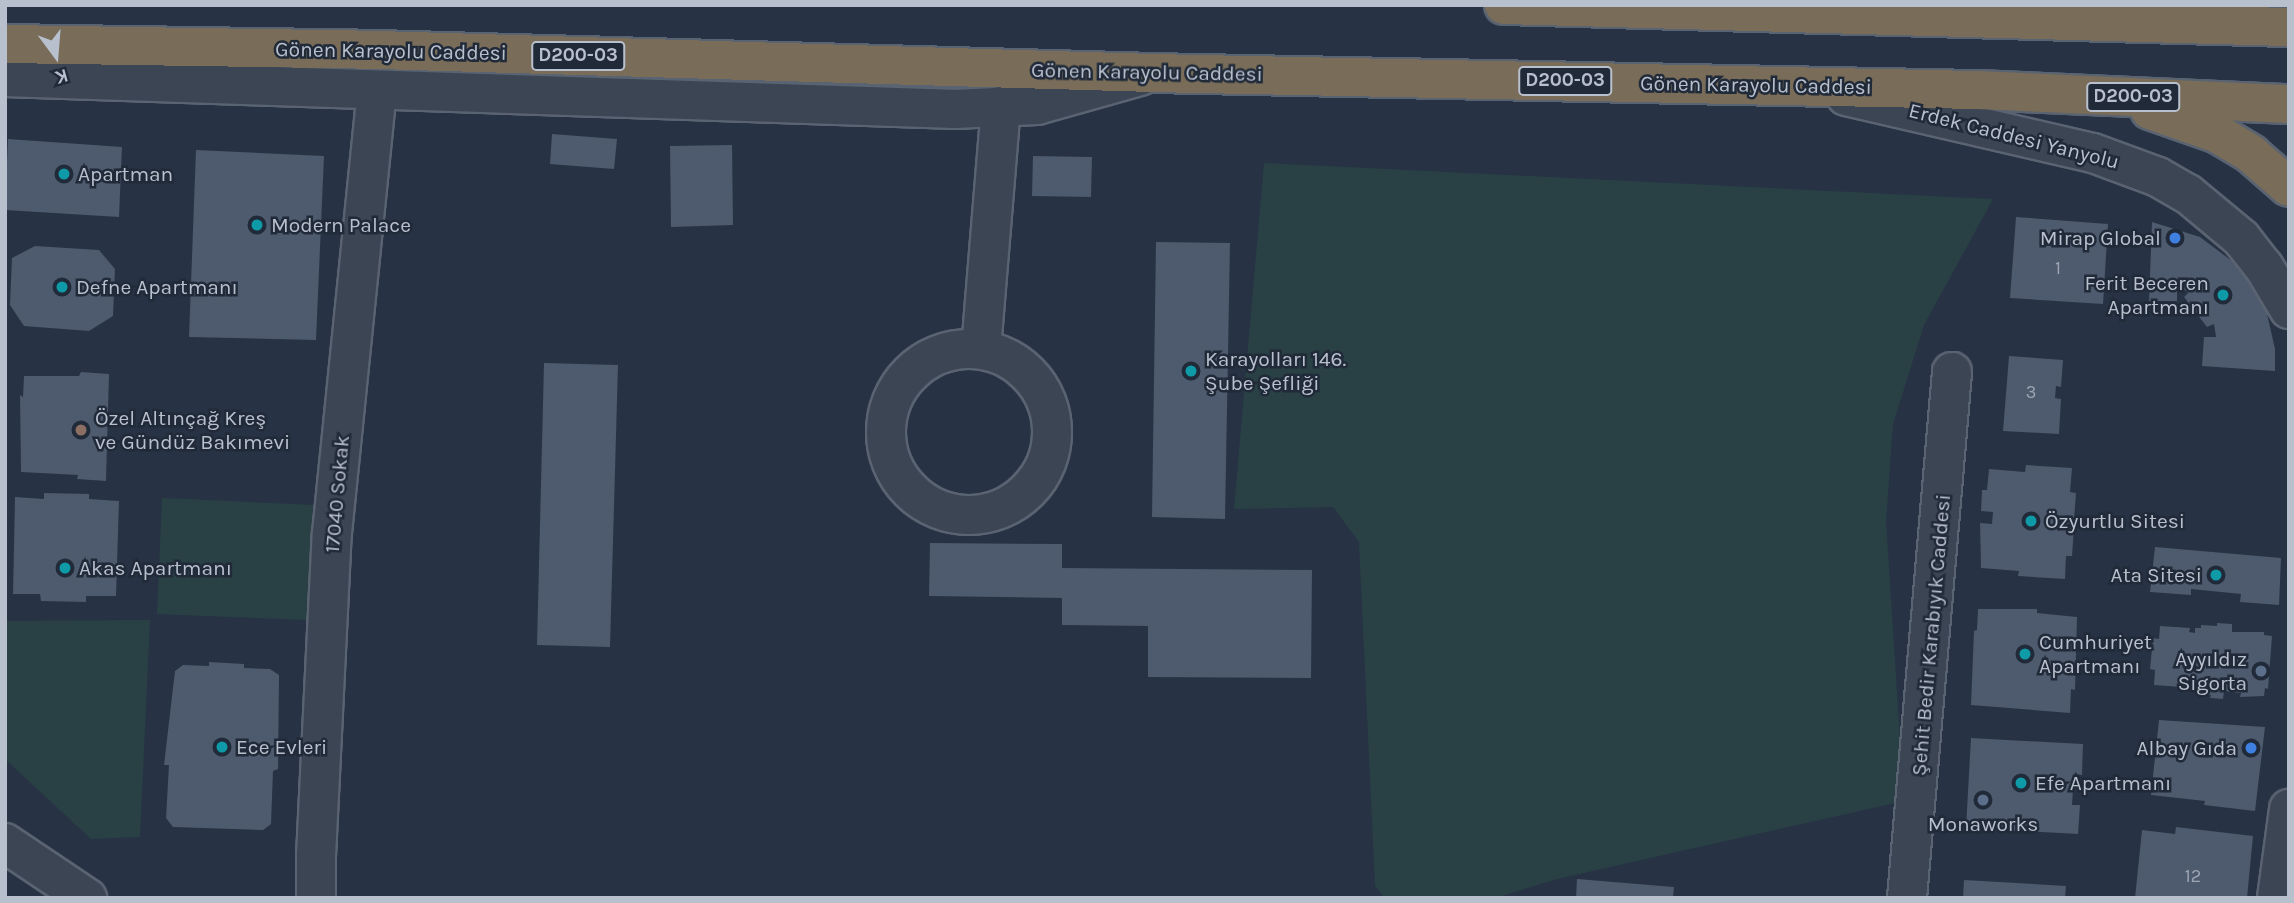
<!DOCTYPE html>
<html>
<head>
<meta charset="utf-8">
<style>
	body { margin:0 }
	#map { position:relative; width:2294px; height:903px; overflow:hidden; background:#273344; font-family:Karla,sans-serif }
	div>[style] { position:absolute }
	.green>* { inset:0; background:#294145 }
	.building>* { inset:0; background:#4e5a6d }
	.roads { filter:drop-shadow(2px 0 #5a6371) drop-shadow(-2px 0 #5a6371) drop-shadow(0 2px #5a6371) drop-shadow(0 -2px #5a6371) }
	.minor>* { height:38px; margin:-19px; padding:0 19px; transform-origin:19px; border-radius:19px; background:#3c4553 }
	.minor>.ring { margin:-19px; padding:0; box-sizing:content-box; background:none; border:38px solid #3c4553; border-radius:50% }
	.highway>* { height:38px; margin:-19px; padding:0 19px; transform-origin:19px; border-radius:19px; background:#796d59 }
	.dots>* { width:19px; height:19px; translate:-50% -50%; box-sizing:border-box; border:4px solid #202a39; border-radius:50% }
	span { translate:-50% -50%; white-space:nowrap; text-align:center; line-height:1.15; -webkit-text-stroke:5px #202a39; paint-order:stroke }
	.number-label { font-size:18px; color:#9ea6b5 }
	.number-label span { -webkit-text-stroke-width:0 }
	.shield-label span { padding:2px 5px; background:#202a39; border:2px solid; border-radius:5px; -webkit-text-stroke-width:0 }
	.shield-label { font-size:19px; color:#b9c0cd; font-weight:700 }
	.street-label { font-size:21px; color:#b9c0cd }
	.poi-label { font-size:21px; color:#b9c0cd }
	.left { translate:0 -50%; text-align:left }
	.right { translate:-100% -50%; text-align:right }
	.frame { position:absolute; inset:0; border:7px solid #b9c0cd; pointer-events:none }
	.north { position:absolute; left:21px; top:21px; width:70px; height:70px; -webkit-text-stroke:5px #202a39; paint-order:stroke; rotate:164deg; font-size:19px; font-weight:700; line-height:28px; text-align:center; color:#b9c0cd }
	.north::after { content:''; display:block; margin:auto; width:24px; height:32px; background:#b9c0cd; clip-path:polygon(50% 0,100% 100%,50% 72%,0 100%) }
</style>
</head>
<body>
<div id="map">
	<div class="green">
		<div style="clip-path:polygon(1264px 163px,1993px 199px,1924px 325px,1893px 424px,1886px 521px,1904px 801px,1557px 879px,1495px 898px,1385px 898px,1375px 886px,1359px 542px,1333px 507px,1234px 509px)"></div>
		<div style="clip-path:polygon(162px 498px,313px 505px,307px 620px,157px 614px)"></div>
		<div style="clip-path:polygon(150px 620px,140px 837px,91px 839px,5px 759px,5px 621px)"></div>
	</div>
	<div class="building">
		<div style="clip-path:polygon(552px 134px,617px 139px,614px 169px,550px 164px)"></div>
		<div style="clip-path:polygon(8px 139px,122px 147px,119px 217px,5px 210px)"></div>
		<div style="clip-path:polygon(732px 145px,733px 225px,671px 227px,670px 146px)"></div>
		<div style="clip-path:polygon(196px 150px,324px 156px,316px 340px,189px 337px)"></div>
		<div style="clip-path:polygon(1033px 156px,1092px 157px,1091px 197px,1032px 196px)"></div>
		<div style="clip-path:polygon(2016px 217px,2108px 224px,2103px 304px,2010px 298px)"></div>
		<div style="clip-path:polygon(2152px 222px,2200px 237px,2240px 267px,2265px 305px,2275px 349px,2275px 371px,2202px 366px,2204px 337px,2216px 337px,2214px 324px,2207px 327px,2184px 297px,2189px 292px,2177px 287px,2177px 301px,2149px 301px)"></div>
		<div style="clip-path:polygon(1156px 242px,1230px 243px,1225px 519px,1152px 517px)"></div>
		<div style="clip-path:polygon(35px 246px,99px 250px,115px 269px,113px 316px,89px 331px,24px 326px,10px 305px,12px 258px)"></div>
		<div style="clip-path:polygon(2009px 356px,2063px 360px,2061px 387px,2056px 386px,2055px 398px,2061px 399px,2059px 434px,2003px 431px)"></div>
		<div style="clip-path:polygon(544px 363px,618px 365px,610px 647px,537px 645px)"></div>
		<div style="clip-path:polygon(81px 372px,109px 374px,106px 481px,77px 479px,78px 475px,21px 472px,20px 395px,23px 397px,24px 376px,79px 376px)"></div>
		<div style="clip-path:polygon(2026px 465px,2072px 468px,2070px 492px,2076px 493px,2074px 520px,2069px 519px,2069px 528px,2074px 528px,2072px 556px,2066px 556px,2065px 579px,2018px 576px,2019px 571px,1981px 568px,1980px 523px,1992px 524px,1993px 512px,1981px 511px,1982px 490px,1987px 490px,1989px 469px,2025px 472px)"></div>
		<div style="clip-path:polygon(44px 493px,89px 494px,89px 499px,119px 501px,116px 596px,86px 596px,86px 602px,41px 601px,40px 594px,13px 594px,15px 497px,44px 499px)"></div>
		<div style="clip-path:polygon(930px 543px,1062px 544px,1062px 568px,1312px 570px,1311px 678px,1148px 677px,1148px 626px,1062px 625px,1062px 598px,929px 596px)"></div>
		<div style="clip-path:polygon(2155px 547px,2281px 558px,2279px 605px,2240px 602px,2241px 594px,2191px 589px,2191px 595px,2150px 592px)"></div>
		<div style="clip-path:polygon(1978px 609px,2037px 609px,2037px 613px,2077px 617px,2075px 690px,2071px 689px,2070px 713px,1971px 705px,1974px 631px,1977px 630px)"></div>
		<div style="clip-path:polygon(2217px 623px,2232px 624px,2232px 632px,2264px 632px,2264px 635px,2272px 636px,2268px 689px,2265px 688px,2264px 696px,2240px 697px,2241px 693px,2224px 691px,2223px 699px,2210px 698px,2211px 695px,2195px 693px,2192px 683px,2183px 682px,2182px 687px,2154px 685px,2155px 670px,2150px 669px,2153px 638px,2159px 639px,2160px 626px,2190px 628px,2189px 632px,2195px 633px,2195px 628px,2201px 628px,2201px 625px,2217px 626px)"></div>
		<div style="clip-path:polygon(209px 662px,244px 664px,244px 668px,270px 669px,279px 675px,278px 769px,273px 771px,271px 824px,263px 830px,173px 827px,166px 818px,169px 765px,164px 765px,175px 671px,183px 665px,209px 666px)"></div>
		<div style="clip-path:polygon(2159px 720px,2265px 727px,2255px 811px,2204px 805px,2205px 801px,2151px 795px)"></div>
		<div style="clip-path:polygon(1971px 738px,2083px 744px,2082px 775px,2074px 774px,2072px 805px,2080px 805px,2078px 834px,1966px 828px)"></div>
		<div style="clip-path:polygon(2176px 827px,2253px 836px,2247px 898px,2135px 898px,2142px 830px,2175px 834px)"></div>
		<div style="clip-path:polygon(1577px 879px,1674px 887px,1673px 898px,1576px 898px)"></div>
		<div style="clip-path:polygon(1964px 880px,2066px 886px,2065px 898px,1963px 898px)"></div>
	</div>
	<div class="roads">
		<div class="minor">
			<div style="left:5px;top:77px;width:951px;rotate:1.93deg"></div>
			<div style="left:955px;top:109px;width:82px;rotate:-2.8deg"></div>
			<div style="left:1037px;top:105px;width:107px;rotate:-15.7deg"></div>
			<div style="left:1846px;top:96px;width:253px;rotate:13deg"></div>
			<div style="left:2093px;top:153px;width:69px;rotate:20.3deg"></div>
			<div style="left:2158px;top:177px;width:34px;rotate:30deg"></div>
			<div style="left:2188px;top:194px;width:69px;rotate:39.7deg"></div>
			<div style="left:2241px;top:238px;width:37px;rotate:52deg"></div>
			<div style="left:2264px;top:267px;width:49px;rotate:59.2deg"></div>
			<div class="ring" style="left:886px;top:349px;width:128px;height:128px"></div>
			<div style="left:981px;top:349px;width:244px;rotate:-85.3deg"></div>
			<div style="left:5px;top:843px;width:99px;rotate:33.9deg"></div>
			<div style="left:316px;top:898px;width:42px;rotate:-90deg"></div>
			<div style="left:316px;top:856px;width:323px;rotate:-87.2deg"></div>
			<div style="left:332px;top:533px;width:443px;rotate:-84.2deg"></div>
			<div style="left:1907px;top:898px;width:528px;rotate:-85.11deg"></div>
			<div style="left:2277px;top:898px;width:90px;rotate:-82.3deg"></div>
		</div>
		<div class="highway">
			<div style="left:1504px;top:5px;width:785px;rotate:1.61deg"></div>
			<div style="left:5px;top:44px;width:373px;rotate:0.9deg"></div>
			<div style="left:378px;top:50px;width:773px;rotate:1.7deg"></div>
			<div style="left:1151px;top:73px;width:827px;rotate:1.18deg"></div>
			<div style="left:1978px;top:90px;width:311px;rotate:2.6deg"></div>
			<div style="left:2150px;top:110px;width:72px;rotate:19.4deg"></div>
			<div style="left:2218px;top:134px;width:39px;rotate:31deg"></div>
			<div style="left:2251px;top:154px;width:50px;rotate:41deg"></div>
		</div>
	</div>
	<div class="dots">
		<div style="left:64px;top:174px;background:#0f9aa8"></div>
		<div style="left:257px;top:225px;background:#0f9aa8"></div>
		<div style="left:2175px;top:238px;background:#3f7fe0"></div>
		<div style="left:62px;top:287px;background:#0f9aa8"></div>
		<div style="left:2223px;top:295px;background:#0f9aa8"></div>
		<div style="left:1191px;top:371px;background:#0f9aa8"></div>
		<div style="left:81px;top:430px;background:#8d6e63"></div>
		<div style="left:2031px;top:521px;background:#0f9aa8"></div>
		<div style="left:65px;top:568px;background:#0f9aa8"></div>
		<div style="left:2216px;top:575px;background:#0f9aa8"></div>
		<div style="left:2025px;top:654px;background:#0f9aa8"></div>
		<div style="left:2261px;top:671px;background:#5c6f8a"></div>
		<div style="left:222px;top:747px;background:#0f9aa8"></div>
		<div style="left:2251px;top:748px;background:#3f7fe0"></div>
		<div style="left:2021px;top:783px;background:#0f9aa8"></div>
		<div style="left:1983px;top:800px;background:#5c6f8a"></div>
	</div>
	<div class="number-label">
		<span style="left:2058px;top:268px">1</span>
		<span style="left:2031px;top:392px">3</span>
		<span style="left:2193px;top:876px">12</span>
	</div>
	<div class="shield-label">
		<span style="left:578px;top:56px">D200-03</span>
		<span style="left:1565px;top:81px">D200-03</span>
		<span style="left:2133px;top:97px">D200-03</span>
	</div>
	<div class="street-label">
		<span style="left:391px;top:51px;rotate:1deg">Gönen Karayolu Caddesi</span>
		<span style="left:1147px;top:72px;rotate:1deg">Gönen Karayolu Caddesi</span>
		<span style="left:1756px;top:85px;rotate:1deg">Gönen Karayolu Caddesi</span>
		<span style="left:2014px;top:136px;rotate:14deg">Erdek Caddesi Yanyolu</span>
		<span style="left:337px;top:494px;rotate:-85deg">17040 Sokak</span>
		<span style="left:1931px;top:635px;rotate:-85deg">Şehit Bedir Karabıyık Caddesi</span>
	</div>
	<div class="poi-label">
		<span class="left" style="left:78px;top:174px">Apartman</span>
		<span class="left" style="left:271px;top:225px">Modern Palace</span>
		<span class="right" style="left:2161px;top:238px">Mirap Global</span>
		<span class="right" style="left:2209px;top:295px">Ferit Beceren<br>Apartmanı</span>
		<span class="left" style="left:76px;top:287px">Defne Apartmanı</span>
		<span class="left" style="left:1205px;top:371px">Karayolları 146.<br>Şube Şefliği</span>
		<span class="left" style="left:95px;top:430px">Özel Altınçağ Kreş<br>ve Gündüz Bakımevi</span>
		<span class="left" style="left:2045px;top:521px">Özyurtlu Sitesi</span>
		<span class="left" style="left:79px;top:568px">Akas Apartmanı</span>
		<span class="right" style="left:2202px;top:575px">Ata Sitesi</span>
		<span class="left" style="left:2039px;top:654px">Cumhuriyet<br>Apartmanı</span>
		<span class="right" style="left:2247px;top:671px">Ayyıldız<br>Sigorta</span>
		<span class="left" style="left:236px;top:747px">Ece Evleri</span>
		<span class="right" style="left:2237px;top:748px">Albay Gıda</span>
		<span class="left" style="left:2035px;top:783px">Efe Apartmanı</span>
		<span style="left:1983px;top:824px">Monaworks</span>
	</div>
	<div class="frame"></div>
	<div class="north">K</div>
</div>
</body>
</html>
